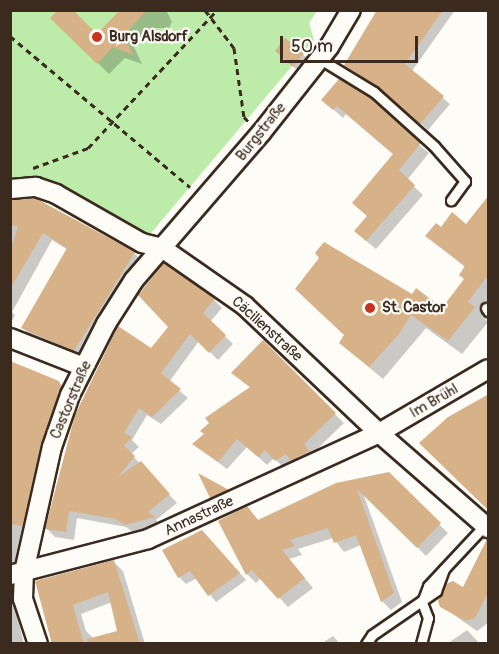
<!DOCTYPE html>
<html>
<head>
<meta charset="utf-8">
<style>
	body { margin:0 }
	#map { position:relative; width:499px; height:654px; overflow:hidden; background:#fdfcf7; font-family:Pangolin,sans-serif }
	div>[style] { position:absolute }
	.green>* { inset:0; background:#bdecaa }
	.shadow>* { inset:0; background:#0003 }
	.building>* { inset:0; background:#d7b188 }
	.path>* { height:3px; margin-top:-1.5px; transform-origin:0; background:repeating-linear-gradient(90deg,#3b2a1e 0 6px,transparent 0 10.5px) }
	.roads { filter:drop-shadow(2px 0 #3b2a1e) drop-shadow(-2px 0 #3b2a1e) drop-shadow(0 2px #3b2a1e) drop-shadow(0 -2px #3b2a1e) }
	.lane>* { height:9px; margin:-4.5px; padding:0 4.5px; transform-origin:4.5px; border-radius:4.5px; background:#fdfcf7 }
	.street>* { height:18px; margin:-9px; padding:0 9px; transform-origin:9px; border-radius:9px; background:#fdfcf7 }
	.dots>* { width:16px; height:16px; translate:-50% -50%; box-sizing:border-box; border:3px solid #fdfcf7; border-radius:50% }
	span { translate:-50% -50%; white-space:nowrap; text-align:center; line-height:1.15; -webkit-text-stroke:4.5px #fdfcf7; paint-order:stroke }
	.poi-label { font-size:15px; color:#3b2a1e; font-weight:700 }
	.left { translate:0 -50%; text-align:left }
	.street-label { font-size:15px; color:#3b2a1e }
	.frame { position:absolute; inset:0; border:12px solid #3b2a1e; pointer-events:none }
	.scale { position:absolute; left:280px; top:36px; width:138px; height:27px; box-sizing:border-box; border:3px solid #3b2a1e; border-top:0; padding-left:8px; font-size:18px; line-height:21px; white-space:nowrap; color:#3b2a1e; -webkit-text-stroke:4px #fdfcf7; paint-order:stroke }
</style>
</head>
<body>
<div id="map">
	<div class="green">
		<div style="clip-path:polygon(11px 11px,317px 11px,309px 23px,314px 40px,146px 239px,11px 185px)"></div>
	</div>
	<div class="shadow">
		<div style="clip-path:polygon(122px 10px,166px 10px,172px 22px,169px 28px,152px 28px,134px 47px,142px 64px,125px 58px,109px 74px,52px 18px,97px 36px)"></div>
		<div style="clip-path:polygon(379px 10px,455px 10px,412px 71px,450px 104px,428px 130px,388px 94px,346px 65px)"></div>
		<div style="clip-path:polygon(303px 54px,309px 61px,300px 73px,283px 57px)"></div>
		<div style="clip-path:polygon(339px 81px,429px 153px,407px 180px,423px 195px,376px 249px,365px 240px,369px 217px,394px 155px,346px 114px,343px 118px,323px 100px)"></div>
		<div style="clip-path:polygon(488px 197px,488px 307px,482px 316px,488px 322px,462px 354px,426px 328px,383px 379px,340px 343px,412px 296px,442px 310px,466px 280px,466px 268px,427px 236px,441px 229px,467px 226px)"></div>
		<div style="clip-path:polygon(34px 200px,134px 253px,143px 262px,83px 359px,31px 336px,23px 328px,68px 250px,52px 240px,12px 312px,15px 315px,10px 325px,10px 201px)"></div>
		<div style="clip-path:polygon(214px 300px,222px 308px,210px 322px,233px 344px,218px 360px,199px 341px,169px 382px,188px 398px,161px 424px,147px 415px,132px 440px,139px 447px,131px 454px,177px 503px,156px 520px,161px 525px,134px 533px,126px 527px,77px 518px,74px 540px,55px 537px,47px 529px,151px 350px)"></div>
		<div style="clip-path:polygon(263px 343px,344px 423px,312px 454px,316px 460px,284px 468px,274px 458px,267px 465px,247px 447px,227px 469px,194px 444px,251px 388px,242px 381px)"></div>
		<div style="clip-path:polygon(58px 382px,66px 390px,24px 562px,10px 565px,10px 428px)"></div>
		<div style="clip-path:polygon(388px 474px,448px 533px,426px 556px,363px 493px,402px 602px,391px 610px,382px 601px,361px 545px,344px 552px,333px 538px,298px 549px,302px 555px,289px 559px,313px 588px,288px 607px,261px 578px,256px 583px,247px 574px,247px 508px,259px 521px)"></div>
		<div style="clip-path:polygon(201px 477px,228px 491px,235px 498px,219px 505px)"></div>
		<div style="clip-path:polygon(209px 539px,246px 580px,216px 602px,197px 578px,186px 584px,179px 577px)"></div>
		<div style="clip-path:polygon(481px 555px,488px 559px,488px 623px,477px 631px,441px 606px,464px 589px)"></div>
		<div style="clip-path:polygon(evenodd,114px 562px,123px 571px,145px 644px,52px 644px,37px 582px,114px 562px,112px 602px,119px 632px,94px 639px,86px 631px,81px 614px,112px 602px)"></div>
		<div style="clip-path:polygon(10px 601px,14px 604px,24px 644px,10px 644px)"></div>
		<div style="clip-path:polygon(467px 630px,480px 644px,447px 644px)"></div>
		<div style="clip-path:polygon(333px 636px,340px 644px,322px 643px)"></div>
	</div>
	<div class="building">
		<div style="clip-path:polygon(58px 10px,73px 10px,97px 34px,120px 10px,147px 10px,124px 35px,133px 55px,113px 47px,97px 64px,50px 18px)"></div>
		<div style="clip-path:polygon(377px 10px,443px 10px,405px 64px,444px 96px,420px 124px,378px 87px,344px 65px)"></div>
		<div style="clip-path:polygon(285px 38px,304px 53px,293px 67px,275px 51px)"></div>
		<div style="clip-path:polygon(339px 79px,370px 97px,421px 143px,399px 170px,415px 185px,366px 241px,354px 231px,367px 216px,352px 203px,393px 154px,337px 106px,333px 110px,321px 100px)"></div>
		<div style="clip-path:polygon(489px 195px,489px 274px,468px 302px,475px 307px,448px 341px,411px 315px,399px 334px,369px 367px,339px 343px,344px 335px,295px 289px,319px 258px,315px 253px,324px 242px,412px 294px,416px 288px,442px 308px,464px 279px,459px 275px,465px 266px,425px 236px,436px 223px,441px 227px,452px 212px,466px 224px)"></div>
		<div style="clip-path:polygon(35px 198px,135px 252px,74px 351px,21px 328px,67px 248px,43px 233px,10px 289px,10px 251px,18px 226px,10px 225px,10px 200px)"></div>
		<div style="clip-path:polygon(164px 263px,215px 299px,203px 313px,226px 335px,209px 353px,190px 334px,161px 373px,181px 389px,152px 417px,139px 408px,124px 433px,132px 437px,124px 446px,135px 456px,118px 477px,141px 461px,170px 494px,148px 512px,155px 517px,125px 525px,116px 519px,69px 511px,66px 532px,45px 529px,75px 415px,116px 330px,118px 326px,151px 348px,168px 327px,138px 295px)"></div>
		<div style="clip-path:polygon(263px 340px,336px 413px,304px 444px,309px 451px,291px 461px,286px 454px,275px 461px,265px 450px,258px 457px,237px 439px,218px 462px,192px 444px,204px 434px,200px 431px,209px 423px,205px 418px,250px 387px,231px 373px)"></div>
		<div style="clip-path:polygon(10px 361px,59px 381px,62px 387px,41px 443px,23px 526px,10px 524px)"></div>
		<div style="clip-path:polygon(489px 394px,489px 511px,419px 443px,448px 417px)"></div>
		<div style="clip-path:polygon(389px 472px,441px 523px,417px 548px,357px 489px,394px 593px,381px 602px,356px 535px,334px 543px,328px 528px,290px 540px,295px 546px,282px 550px,305px 578px,278px 599px,252px 570px,246px 575px,218px 521px,247px 506px,258px 520px,336px 483px)"></div>
		<div style="clip-path:polygon(198px 473px,229px 490px,210px 498px)"></div>
		<div style="clip-path:polygon(202px 530px,240px 573px,208px 596px,190px 571px,178px 578px,162px 550px)"></div>
		<div style="clip-path:polygon(487px 539px,489px 591px,475px 618px,466px 621px,440px 607px,438px 601px,446px 584px,453px 581px,463px 587px)"></div>
		<div style="clip-path:polygon(114px 560px,140px 644px,88px 644px,87px 639px,117px 631px,108px 592px,73px 605px,84px 644px,52px 644px,35px 581px)"></div>
	</div>
	<div class="path">
		<div style="left:205px;top:10px;width:48px;rotate:52.7deg"></div>
		<div style="left:234px;top:48px;width:70px;rotate:81.8deg"></div>
		<div style="left:244px;top:117px;width:7px;rotate:45deg"></div>
		<div style="left:10px;top:36px;width:235px;rotate:40deg"></div>
		<div style="left:33px;top:168px;width:59px;rotate:-20deg"></div>
		<div style="left:88px;top:148px;width:189px;rotate:-46.9deg"></div>
	</div>
	<div class="roads">
		<div class="lane">
			<div style="left:320px;top:59px;width:63px;rotate:31.4deg"></div>
			<div style="left:374px;top:92px;width:81px;rotate:42deg"></div>
			<div style="left:434px;top:146px;width:47px;rotate:48.5deg"></div>
			<div style="left:465px;top:181px;width:24px;rotate:126deg"></div>
			<div style="left:486px;top:308px;width:4px;rotate:56deg"></div>
			<div style="left:366px;top:644px;width:11px;rotate:-56deg"></div>
			<div style="left:372px;top:635px;width:78px;rotate:-34.5deg"></div>
			<div style="left:436px;top:591px;width:23px;rotate:-70deg"></div>
			<div style="left:421px;top:644px;width:27px;rotate:-75deg"></div>
			<div style="left:428px;top:618px;width:17px;rotate:-111deg"></div>
			<div style="left:422px;top:602px;width:17px;rotate:-69deg"></div>
			<div style="left:428px;top:586px;width:83px;rotate:-46.9deg"></div>
		</div>
		<div class="street">
			<div style="left:11px;top:189px;width:25px;rotate:-5deg"></div>
			<div style="left:36px;top:187px;width:21px;rotate:19deg"></div>
			<div style="left:56px;top:194px;width:99px;rotate:29.7deg"></div>
			<div style="left:142px;top:243px;width:21px;rotate:14deg"></div>
			<div style="left:162px;top:248px;width:101px;rotate:34.9deg"></div>
			<div style="left:245px;top:306px;width:185px;rotate:43.5deg"></div>
			<div style="left:379px;top:433px;width:145px;rotate:41.1deg"></div>
			<div style="left:10px;top:338px;width:79px;rotate:21.4deg"></div>
			<div style="left:10px;top:575px;width:143px;rotate:-14.6deg"></div>
			<div style="left:148px;top:539px;width:254px;rotate:-24.6deg"></div>
			<div style="left:379px;top:433px;width:126px;rotate:-30.4deg"></div>
			<div style="left:38px;top:644px;width:47px;rotate:-108.4deg"></div>
			<div style="left:23px;top:599px;width:27px;rotate:-88deg"></div>
			<div style="left:24px;top:572px;width:128px;rotate:-77.4deg"></div>
			<div style="left:52px;top:447px;width:55px;rotate:-70.9deg"></div>
			<div style="left:70px;top:395px;width:80px;rotate:-63.1deg"></div>
			<div style="left:106px;top:324px;width:52px;rotate:-57.5deg"></div>
			<div style="left:134px;top:280px;width:194px;rotate:-49.2deg"></div>
			<div style="left:261px;top:133px;width:110px;rotate:-51.7deg"></div>
			<div style="left:329px;top:47px;width:43px;rotate:-59.3deg"></div>
		</div>
	</div>
	<div class="dots">
		<div style="left:97px;top:37px;background:#c8321e"></div>
		<div style="left:370px;top:308px;background:#c8321e"></div>
	</div>
	<div class="poi-label">
		<span class="left" style="left:109px;top:37px">Burg Alsdorf</span>
		<span class="left" style="left:382px;top:308px">St. Castor</span>
	</div>
	<div class="street-label">
		<span style="left:261px;top:132px;rotate:-51deg">Burgstraße</span>
		<span style="left:267px;top:329px;rotate:42deg">Cäcilienstraße</span>
		<span style="left:71px;top:400px;rotate:-67deg">Castorstraße</span>
		<span style="left:434px;top:401px;rotate:-30deg">Im Brühl</span>
		<span style="left:199px;top:516px;rotate:-25deg">Annastraße</span>
	</div>
	<div class="frame"></div>
	<div class="scale">50 m</div>
</div>
</body>
</html>
